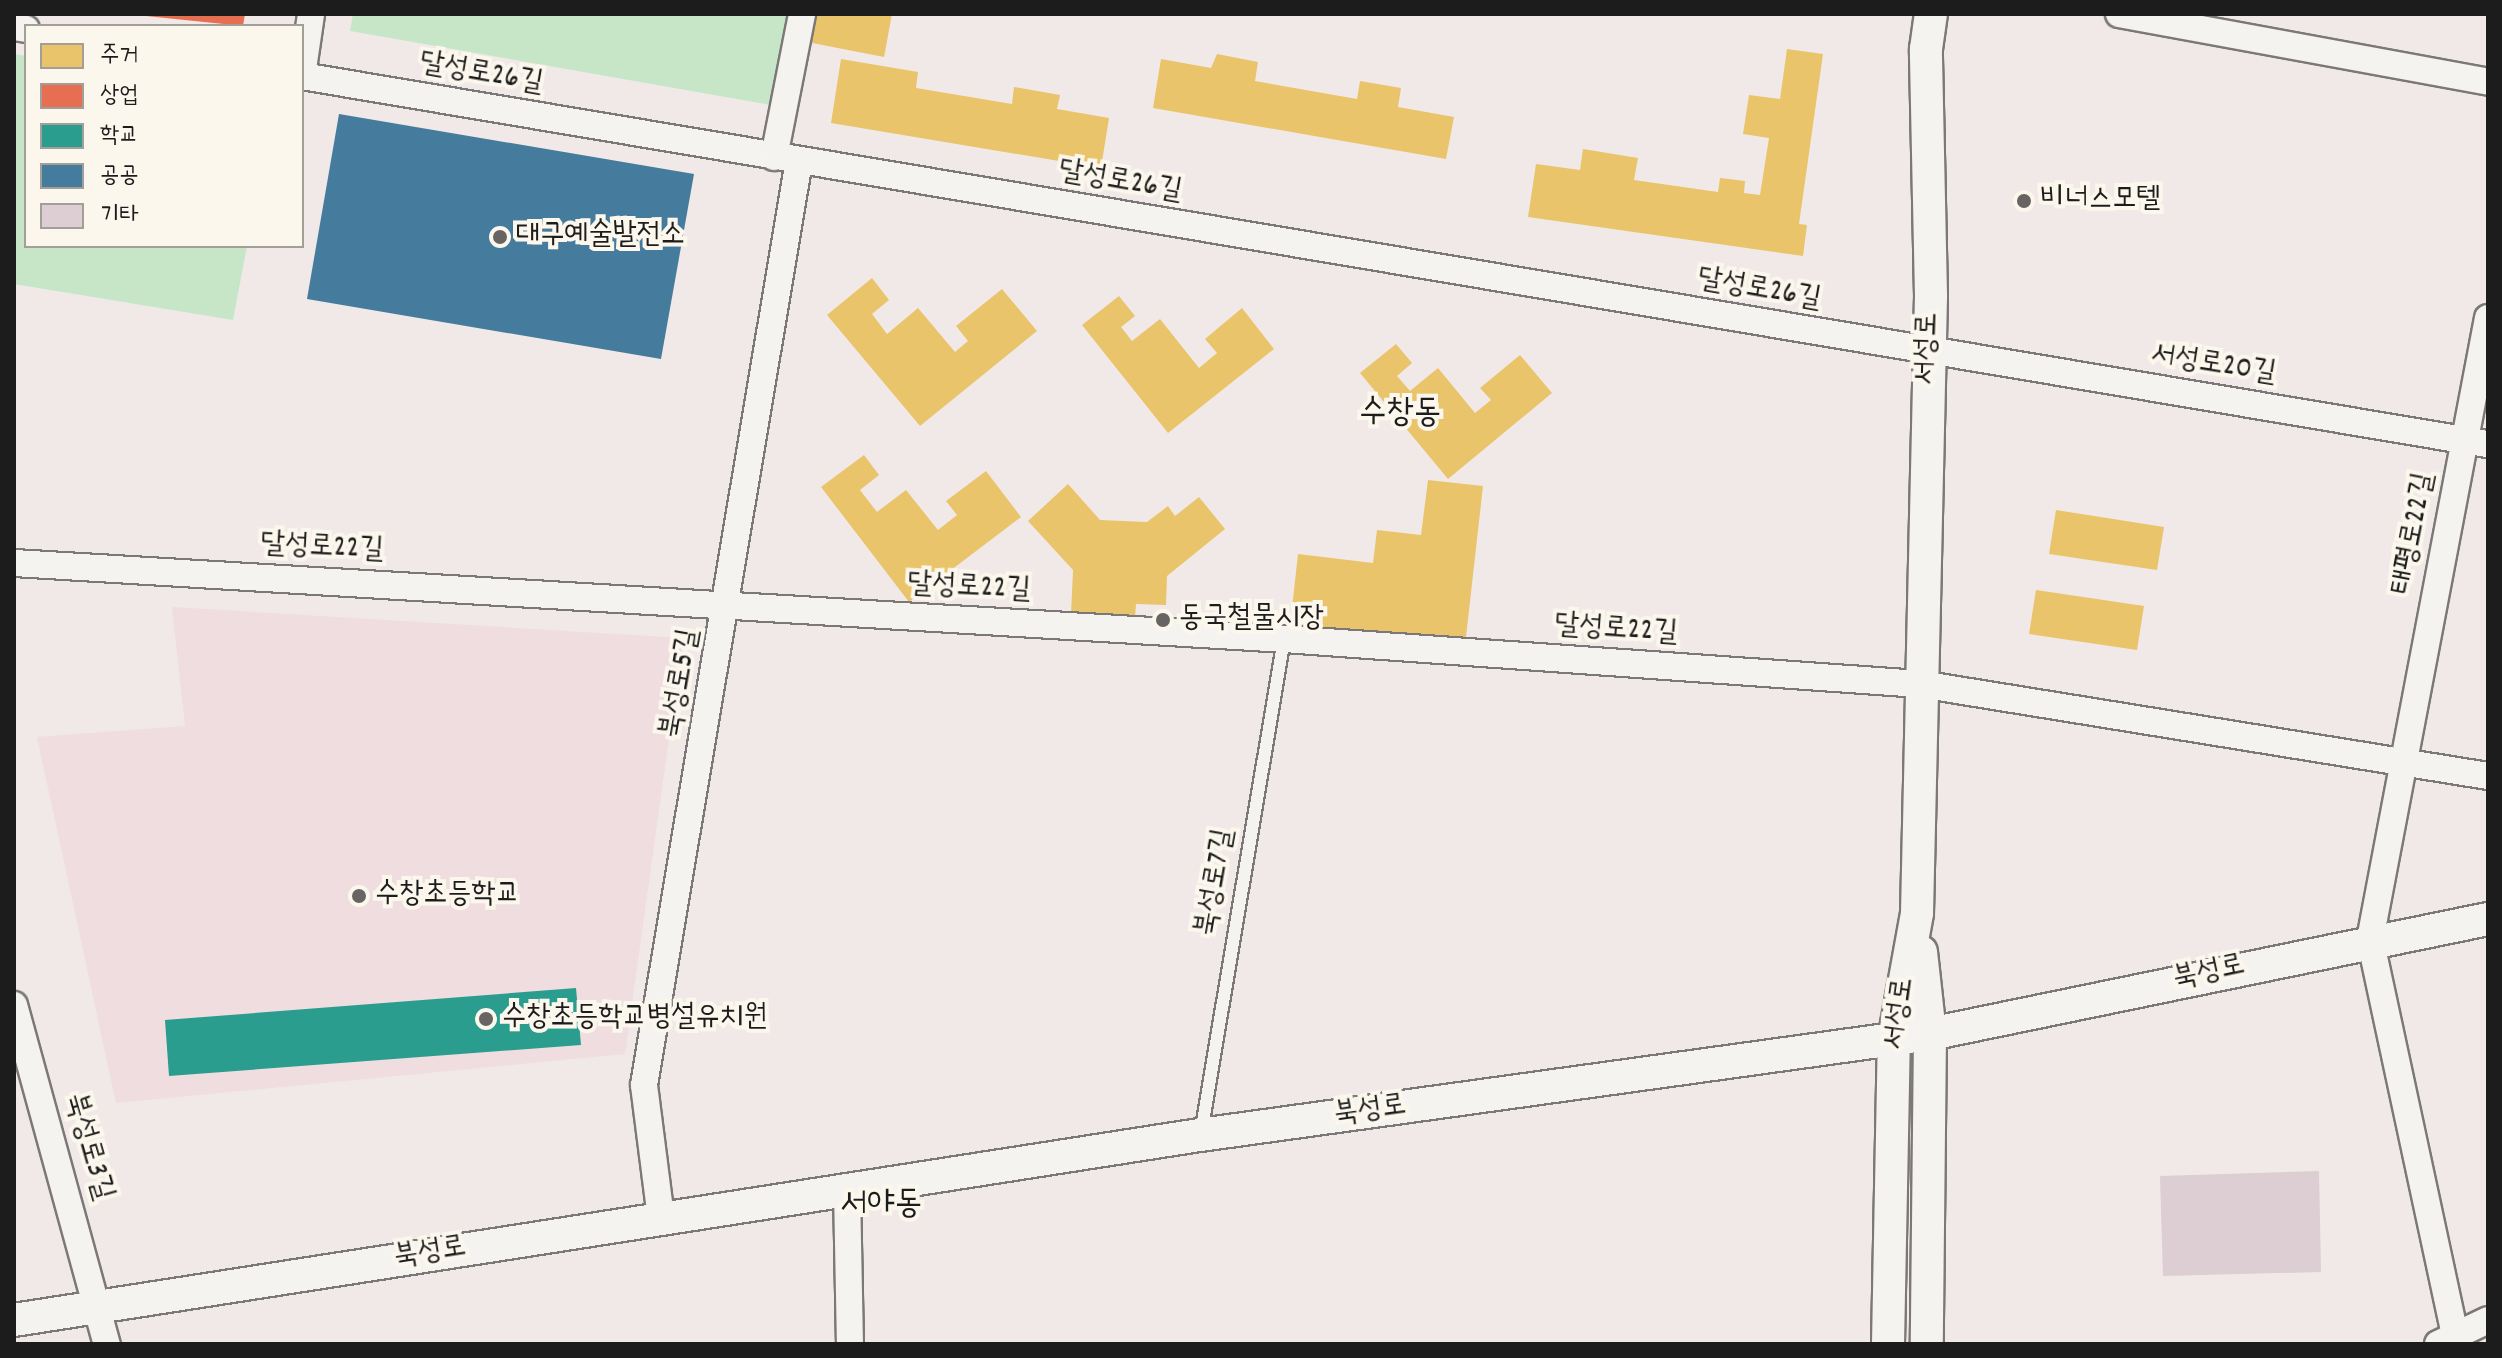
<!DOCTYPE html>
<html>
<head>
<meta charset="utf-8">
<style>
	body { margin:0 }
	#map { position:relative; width:2502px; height:1358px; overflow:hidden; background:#f1e9e7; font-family:Dekko,"Poor Story",sans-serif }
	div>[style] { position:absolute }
	.built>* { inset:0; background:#efdddf }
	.green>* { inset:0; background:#c6e6c7 }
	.homes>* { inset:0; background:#e9c46a }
	.shops>* { inset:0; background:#e76f51 }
	.schools>* { inset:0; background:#2a9d8f }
	.public>* { inset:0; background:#457b9d }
	.building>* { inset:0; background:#dcced2 }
	.roads { filter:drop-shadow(2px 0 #7c7877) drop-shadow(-2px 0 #7c7877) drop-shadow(0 2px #7c7877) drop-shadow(0 -2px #7c7877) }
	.service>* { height:12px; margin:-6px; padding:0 6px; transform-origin:6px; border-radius:6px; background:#f5f3f0 }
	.minor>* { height:26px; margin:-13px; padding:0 13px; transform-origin:13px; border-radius:13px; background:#f5f3f0 }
	.tertiary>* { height:32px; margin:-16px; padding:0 16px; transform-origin:16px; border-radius:16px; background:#f5f3f0 }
	.dots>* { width:22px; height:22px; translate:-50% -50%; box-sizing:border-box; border:4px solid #fbf7ec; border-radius:50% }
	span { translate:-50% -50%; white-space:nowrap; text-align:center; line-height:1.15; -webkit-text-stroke:8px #fbf7ec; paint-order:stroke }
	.street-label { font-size:30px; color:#1c1c1c }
	.poi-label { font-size:30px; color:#1c1c1c }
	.left { translate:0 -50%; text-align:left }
	.quarter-label { font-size:34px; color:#1c1c1c }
	.frame { position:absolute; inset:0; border:16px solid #1c1c1c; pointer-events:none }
	.legend { position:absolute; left:24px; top:24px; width:280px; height:224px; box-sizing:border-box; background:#fbf7ec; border:2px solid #a29f99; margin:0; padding:10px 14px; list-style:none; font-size:24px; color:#1c1c1c }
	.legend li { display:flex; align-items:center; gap:16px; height:40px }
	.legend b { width:40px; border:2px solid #a29f99 }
</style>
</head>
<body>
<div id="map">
	<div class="built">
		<div style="clip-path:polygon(172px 607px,683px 638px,625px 1054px,116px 1103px,37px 737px,185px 726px)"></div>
	</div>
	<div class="green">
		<div style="clip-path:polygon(353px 14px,788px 14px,771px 105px,350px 31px)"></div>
		<div style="clip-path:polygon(14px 54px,26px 56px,26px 246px,247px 246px,233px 320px,14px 284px)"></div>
	</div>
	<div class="homes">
		<div style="clip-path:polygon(812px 14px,892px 14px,884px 57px,807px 42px)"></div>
		<div style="clip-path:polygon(1787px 49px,1823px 54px,1799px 224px,1807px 225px,1803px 256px,1528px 217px,1536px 164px,1580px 170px,1583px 149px,1638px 158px,1634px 180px,1718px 192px,1720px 178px,1745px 181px,1744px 193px,1760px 195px,1769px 138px,1743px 134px,1749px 95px,1780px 99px)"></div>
		<div style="clip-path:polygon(1217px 54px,1258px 62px,1255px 81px,1357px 99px,1360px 81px,1401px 88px,1398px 107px,1454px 117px,1446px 159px,1153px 108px,1161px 59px,1211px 68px)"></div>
		<div style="clip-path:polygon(841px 59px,918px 72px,916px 88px,1012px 104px,1014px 87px,1060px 95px,1057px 109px,1109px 118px,1101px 168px,831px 123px)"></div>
		<div style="clip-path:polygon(872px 278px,889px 300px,872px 314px,887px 334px,918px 308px,955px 352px,968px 341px,956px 326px,1002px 289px,1037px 331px,920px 426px,827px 315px)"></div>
		<div style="clip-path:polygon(1119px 296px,1135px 316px,1121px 327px,1132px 341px,1160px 319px,1199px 368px,1217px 353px,1205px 339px,1242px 308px,1274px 349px,1168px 433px,1082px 325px)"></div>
		<div style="clip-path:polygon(1396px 344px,1412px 363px,1397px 376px,1410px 391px,1438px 368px,1475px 413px,1491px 400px,1480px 388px,1520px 355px,1552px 393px,1448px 479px,1360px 373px)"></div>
		<div style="clip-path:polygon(864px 455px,879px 475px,860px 490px,877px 512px,906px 490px,938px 530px,957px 515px,946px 501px,986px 471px,1021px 517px,909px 602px,821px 487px)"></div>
		<div style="clip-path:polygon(1428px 480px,1483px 486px,1465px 646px,1290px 626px,1298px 554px,1373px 563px,1377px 530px,1421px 535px)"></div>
		<div style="clip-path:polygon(1068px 484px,1100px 520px,1147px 522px,1168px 506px,1175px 516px,1199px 497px,1225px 529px,1167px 576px,1166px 605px,1136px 604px,1135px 618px,1071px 614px,1073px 570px,1028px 521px)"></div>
		<div style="clip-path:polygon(2056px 510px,2164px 527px,2157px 570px,2049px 554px)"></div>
		<div style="clip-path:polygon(2036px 590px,2144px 606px,2137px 650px,2029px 634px)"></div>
	</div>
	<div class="shops">
		<div style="clip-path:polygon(245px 14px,243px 26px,146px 16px,146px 14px)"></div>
	</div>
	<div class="schools">
		<div style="clip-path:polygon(576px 988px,581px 1045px,169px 1076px,165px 1020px)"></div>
	</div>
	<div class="public">
		<div style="clip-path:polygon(339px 114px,694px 174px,661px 359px,307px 299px)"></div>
	</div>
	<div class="building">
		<div style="clip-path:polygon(2319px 1171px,2321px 1272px,2163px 1276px,2160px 1176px)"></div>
	</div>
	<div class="roads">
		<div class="service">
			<div style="left:1201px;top:1133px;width:501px;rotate:-80.46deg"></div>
		</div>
		<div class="minor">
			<div style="left:2119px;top:14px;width:375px;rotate:10.4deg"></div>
			<div style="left:14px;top:27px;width:12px;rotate:9deg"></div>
			<div style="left:302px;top:76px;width:2217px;rotate:9.56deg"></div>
			<div style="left:302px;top:76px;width:63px;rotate:-81.7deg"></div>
			<div style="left:774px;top:157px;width:146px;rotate:-78.9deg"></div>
			<div style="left:14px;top:563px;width:1272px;rotate:3.42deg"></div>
			<div style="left:1284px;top:639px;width:638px;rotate:4.05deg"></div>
			<div style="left:1920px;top:684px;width:575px;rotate:9.2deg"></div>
			<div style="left:14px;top:1005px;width:352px;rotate:74.7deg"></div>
			<div style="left:847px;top:1190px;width:154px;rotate:88.9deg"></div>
			<div style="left:661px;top:1218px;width:134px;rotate:-97.3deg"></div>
			<div style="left:644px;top:1085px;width:937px;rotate:-80.48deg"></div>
			<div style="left:2455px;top:1335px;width:404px;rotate:-102.1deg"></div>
			<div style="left:2370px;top:940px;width:633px;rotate:-79.26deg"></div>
			<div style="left:2438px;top:1344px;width:55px;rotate:-25.6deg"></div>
		</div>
		<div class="tertiary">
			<div style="left:1921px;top:952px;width:82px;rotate:83.7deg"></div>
			<div style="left:1930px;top:1034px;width:310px;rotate:90.6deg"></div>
			<div style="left:14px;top:1320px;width:1200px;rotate:-8.87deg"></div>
			<div style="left:1200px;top:1135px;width:737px;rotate:-7.88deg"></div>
			<div style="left:1930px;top:1034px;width:570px;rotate:-11.65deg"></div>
			<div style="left:1888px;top:1344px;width:304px;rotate:-88.9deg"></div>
			<div style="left:1894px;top:1040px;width:129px;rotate:-79.7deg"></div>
			<div style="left:1917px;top:913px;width:617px;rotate:-88.7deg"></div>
			<div style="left:1931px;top:296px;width:247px;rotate:-91.2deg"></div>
			<div style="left:1926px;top:49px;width:35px;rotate:-82deg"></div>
		</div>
	</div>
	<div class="dots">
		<div style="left:2024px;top:201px;background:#676463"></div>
		<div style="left:500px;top:237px;background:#676463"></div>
		<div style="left:1163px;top:620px;background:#676463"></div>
		<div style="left:359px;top:896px;background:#676463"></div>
		<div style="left:486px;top:1019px;background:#676463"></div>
	</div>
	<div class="street-label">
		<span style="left:481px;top:75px;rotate:10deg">달성로26길</span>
		<span style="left:1120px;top:183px;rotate:10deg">달성로26길</span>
		<span style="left:1759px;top:291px;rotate:10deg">달성로26길</span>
		<span style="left:1929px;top:349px;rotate:-88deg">서성로</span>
		<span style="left:2213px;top:366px;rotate:9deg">서성로20길</span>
		<span style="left:2415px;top:534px;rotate:-79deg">태평로22길</span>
		<span style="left:322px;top:549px;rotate:3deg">달성로22길</span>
		<span style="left:969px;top:589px;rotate:3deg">달성로22길</span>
		<span style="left:1616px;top:631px;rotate:4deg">달성로22길</span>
		<span style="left:682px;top:684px;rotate:-80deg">북성로5길</span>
		<span style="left:1217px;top:883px;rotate:-80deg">북성로7길</span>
		<span style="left:2209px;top:974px;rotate:-12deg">북성로</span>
		<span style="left:1901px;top:1014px;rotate:-82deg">서성로</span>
		<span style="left:1370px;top:1112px;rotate:-8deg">북성로</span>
		<span style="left:87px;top:1147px;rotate:74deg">북성로3길</span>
		<span style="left:430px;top:1254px;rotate:-9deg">북성로</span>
	</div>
	<div class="poi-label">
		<span class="left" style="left:2040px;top:201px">비너스모텔</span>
		<span class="left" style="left:516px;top:237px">대구예술발전소</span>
		<span class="left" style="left:1179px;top:620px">동국철물시장</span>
		<span class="left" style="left:375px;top:896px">수창초등학교</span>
		<span class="left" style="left:502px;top:1019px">수창초등학교병설유치원</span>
	</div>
	<div class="quarter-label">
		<span style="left:1400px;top:415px">수창동</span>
		<span style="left:881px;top:1206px">서야동</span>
	</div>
	<div class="frame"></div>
	<ul class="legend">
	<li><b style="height:22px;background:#e9c46a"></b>주거</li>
	<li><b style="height:22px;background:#e76f51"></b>상업</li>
	<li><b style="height:22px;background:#2a9d8f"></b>학교</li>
	<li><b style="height:22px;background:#457b9d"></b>공공</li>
	<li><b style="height:22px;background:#dcced2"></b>기타</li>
	</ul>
</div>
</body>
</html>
